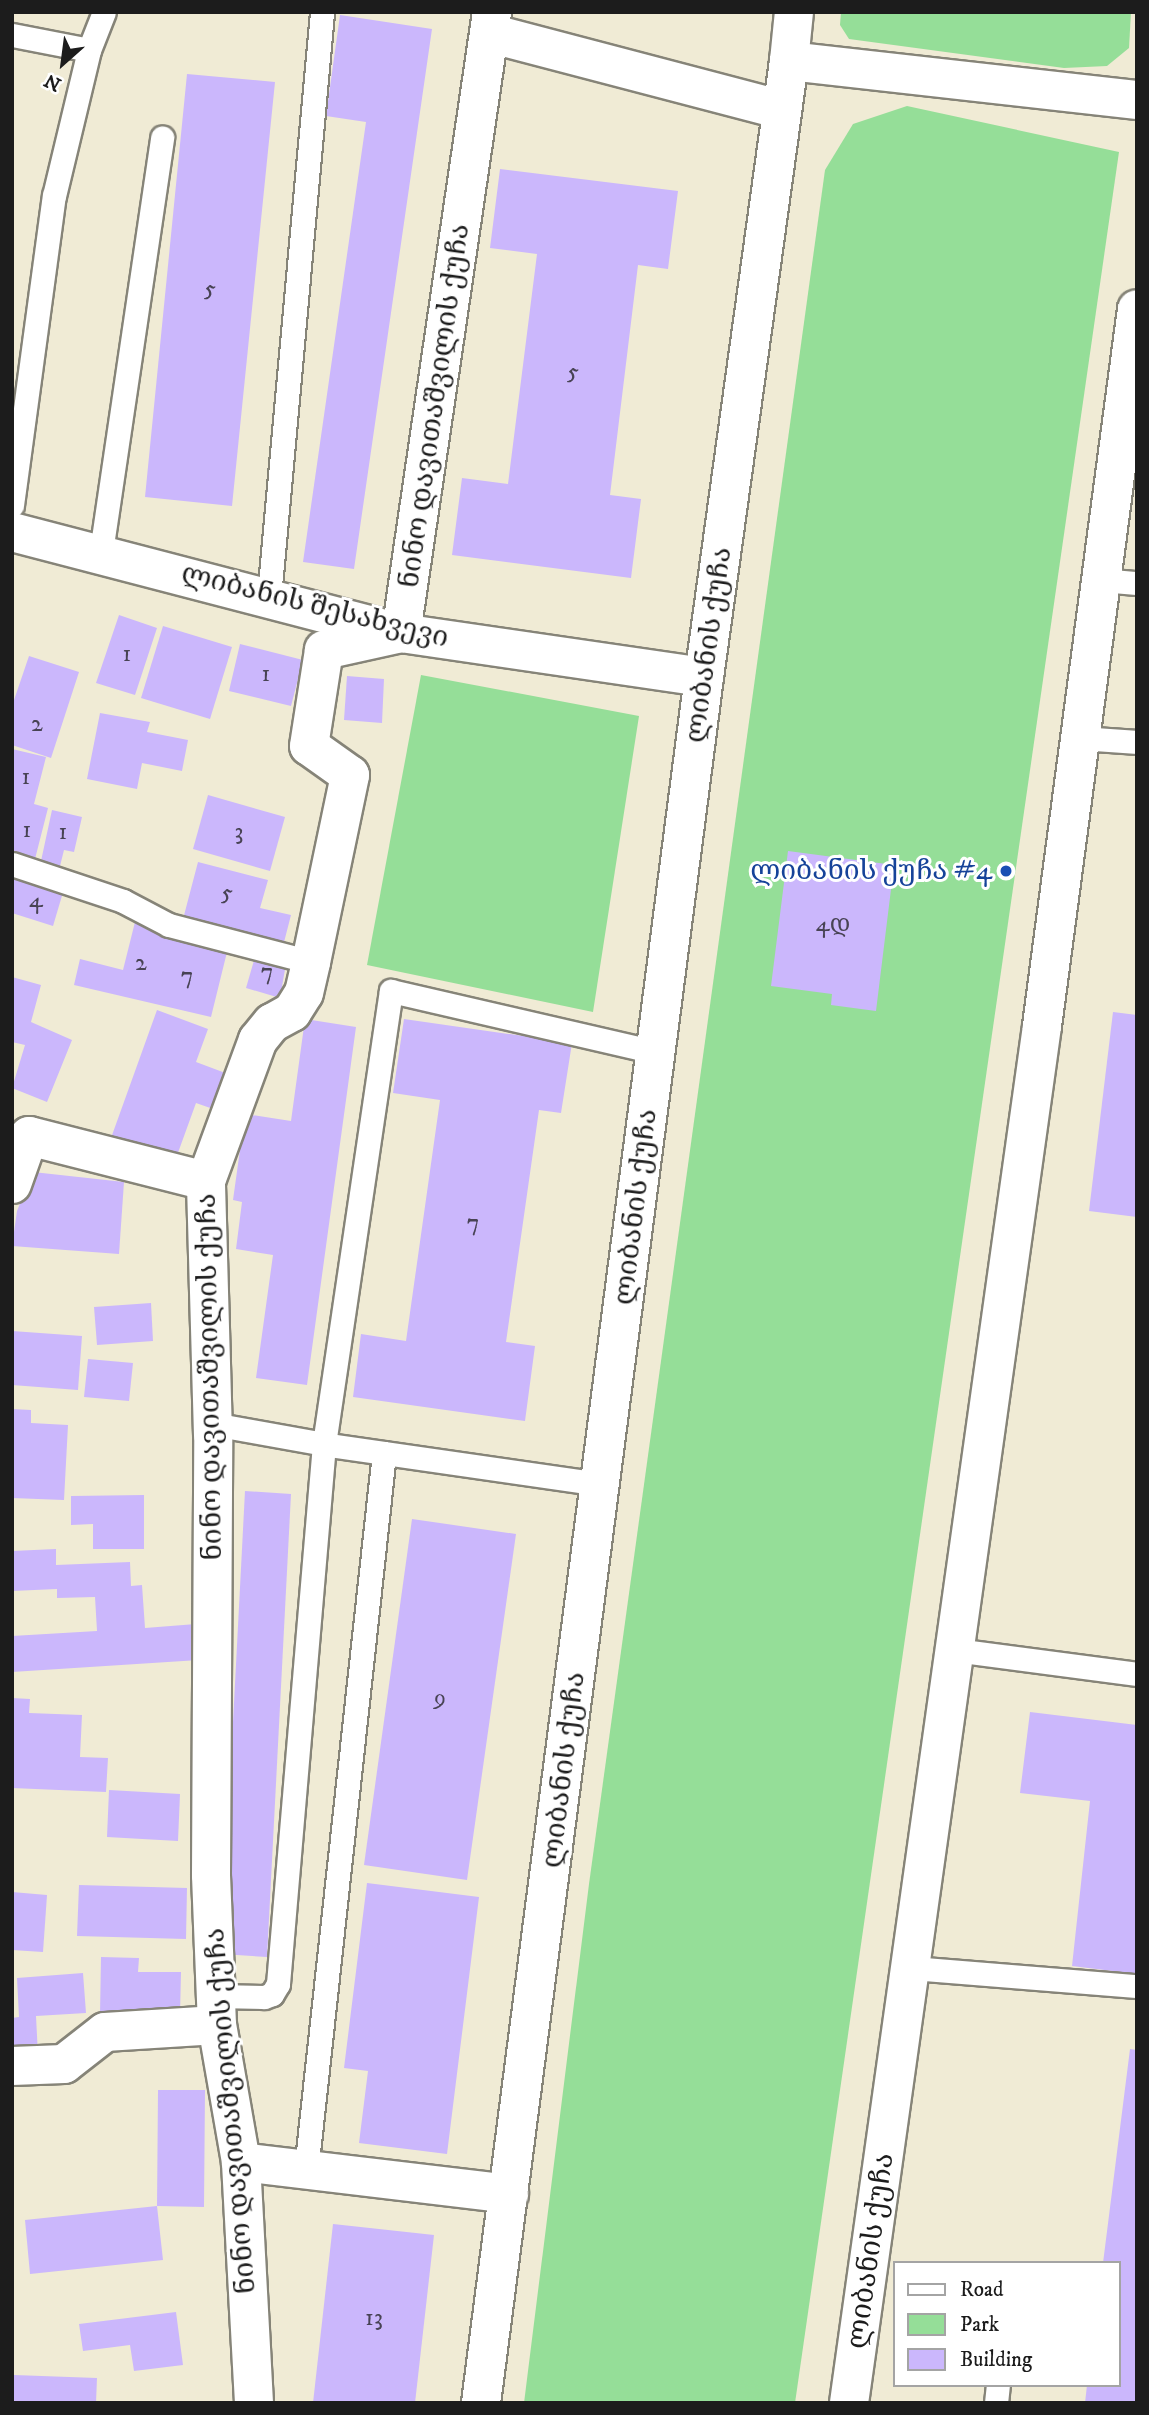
<!DOCTYPE html>
<html>
<head>
<meta charset="utf-8">
<style>
	body { margin:0 }
	#map { position:relative; width:1149px; height:2415px; overflow:hidden; background:#f0ebd5; font-family:"IM FELL DW Pica","Noto Serif Georgian",serif }
	div>[style] { position:absolute }
	.green>* { inset:0; background:#95de98 }
	.building>* { inset:0; background:#cbb7fc }
	.roads { filter:drop-shadow(2px 0 #868478) drop-shadow(-2px 0 #868478) drop-shadow(0 2px #868478) drop-shadow(0 -2px #868478) }
	.lane>* { height:23px; margin:-11.5px; padding:0 11.5px; transform-origin:11.5px; border-radius:11.5px; background:#fff }
	.street>* { height:38px; margin:-19px; padding:0 19px; transform-origin:19px; border-radius:19px; background:#fff }
	.secondary>* { height:38px; margin:-19px; padding:0 19px; transform-origin:19px; border-radius:19px; background:#fff }
	.dots>* { width:19px; height:19px; translate:-50% -50%; box-sizing:border-box; border:4px solid #fff; border-radius:50% }
	span { translate:-50% -50%; white-space:nowrap; text-align:center; line-height:1.15; -webkit-text-stroke:6px #fff; paint-order:stroke }
	.number-label { font-size:24px; color:#484354 }
	.number-label span { -webkit-text-stroke-width:0 }
	.street-label { font-size:28px; color:#1c1c1c }
	.transit-label { font-size:28px; color:#164399 }
	.right { translate:-100% -50%; text-align:right }
	.frame { position:absolute; inset:0; border:14px solid #1c1c1c; pointer-events:none }
	.legend { position:absolute; left:893px; top:2261px; width:228px; height:126px; box-sizing:border-box; background:#fff; border:2px solid #a4a4a4; margin:0; padding:9px 12px; list-style:none; font-size:21px; color:#1c1c1c }
	.legend li { display:flex; align-items:center; gap:14px; height:35px }
	.legend b { width:35px; border:2px solid #a4a4a4 }
	.north { position:absolute; left:28px; top:28px; width:70px; height:70px; -webkit-text-stroke:5px #fff; paint-order:stroke; rotate:208deg; font-size:19px; font-weight:700; line-height:28px; text-align:center; color:#1c1c1c }
	.north::after { content:''; display:block; margin:auto; width:24px; height:32px; background:#1c1c1c; clip-path:polygon(50% 0,100% 100%,50% 72%,0 100%) }
</style>
</head>
<body>
<div id="map">
	<div class="green">
		<div style="clip-path:polygon(841px 12px,1131px 12px,1129px 48px,1107px 66px,1064px 68px,849px 39px,840px 25px)"></div>
		<div style="clip-path:polygon(907px 106px,1119px 152px,795px 2403px,524px 2403px,589px 1884px,825px 170px,853px 124px)"></div>
		<div style="clip-path:polygon(421px 675px,639px 716px,593px 1012px,367px 965px)"></div>
	</div>
	<div class="building">
		<div style="clip-path:polygon(340px 15px,432px 29px,354px 569px,303px 562px,366px 122px,326px 116px)"></div>
		<div style="clip-path:polygon(187px 74px,275px 82px,232px 506px,145px 497px)"></div>
		<div style="clip-path:polygon(500px 169px,678px 191px,668px 269px,638px 265px,610px 495px,641px 499px,631px 578px,452px 555px,462px 478px,508px 484px,537px 254px,490px 248px)"></div>
		<div style="clip-path:polygon(119px 615px,157px 628px,135px 695px,96px 683px)"></div>
		<div style="clip-path:polygon(163px 626px,232px 647px,210px 719px,141px 698px)"></div>
		<div style="clip-path:polygon(240px 644px,303px 660px,291px 706px,229px 691px)"></div>
		<div style="clip-path:polygon(29px 656px,79px 672px,51px 758px,12px 745px,12px 706px)"></div>
		<div style="clip-path:polygon(347px 676px,384px 679px,382px 723px,344px 720px)"></div>
		<div style="clip-path:polygon(100px 713px,150px 722px,147px 732px,188px 740px,182px 771px,142px 763px,137px 789px,87px 779px)"></div>
		<div style="clip-path:polygon(12px 749px,46px 757px,34px 804px,48px 808px,35px 859px,12px 854px)"></div>
		<div style="clip-path:polygon(208px 795px,285px 817px,270px 871px,193px 849px)"></div>
		<div style="clip-path:polygon(52px 810px,82px 817px,74px 852px,64px 850px,60px 866px,41px 861px)"></div>
		<div style="clip-path:polygon(788px 851px,894px 865px,876px 1011px,831px 1005px,832px 994px,771px 986px)"></div>
		<div style="clip-path:polygon(198px 862px,268px 880px,260px 908px,291px 915px,282px 950px,182px 923px)"></div>
		<div style="clip-path:polygon(12px 874px,64px 889px,53px 926px,12px 913px)"></div>
		<div style="clip-path:polygon(135px 922px,165px 929px,163px 937px,227px 952px,211px 1017px,74px 985px,80px 959px,123px 970px)"></div>
		<div style="clip-path:polygon(257px 950px,287px 958px,280px 998px,246px 988px)"></div>
		<div style="clip-path:polygon(12px 977px,41px 985px,31px 1022px,72px 1040px,47px 1102px,12px 1088px,25px 1045px,12px 1042px)"></div>
		<div style="clip-path:polygon(157px 1010px,208px 1029px,196px 1062px,228px 1074px,216px 1110px,196px 1103px,175px 1161px,111px 1138px)"></div>
		<div style="clip-path:polygon(1113px 1012px,1137px 1015px,1137px 1217px,1089px 1211px)"></div>
		<div style="clip-path:polygon(305px 1019px,356px 1027px,307px 1385px,256px 1378px,273px 1255px,236px 1249px,242px 1202px,233px 1200px,245px 1114px,291px 1121px)"></div>
		<div style="clip-path:polygon(404px 1019px,572px 1043px,561px 1113px,539px 1110px,506px 1342px,535px 1346px,525px 1421px,353px 1397px,361px 1334px,406px 1341px,440px 1100px,393px 1093px)"></div>
		<div style="clip-path:polygon(33px 1172px,124px 1182px,119px 1254px,12px 1246px,17px 1211px)"></div>
		<div style="clip-path:polygon(151px 1303px,153px 1341px,97px 1345px,94px 1307px)"></div>
		<div style="clip-path:polygon(12px 1331px,82px 1336px,78px 1390px,12px 1385px)"></div>
		<div style="clip-path:polygon(88px 1359px,133px 1363px,129px 1401px,84px 1397px)"></div>
		<div style="clip-path:polygon(12px 1409px,31px 1410px,31px 1423px,68px 1425px,64px 1500px,12px 1498px)"></div>
		<div style="clip-path:polygon(245px 1491px,291px 1494px,267px 1957px,221px 1954px)"></div>
		<div style="clip-path:polygon(144px 1495px,144px 1549px,93px 1549px,93px 1524px,71px 1525px,71px 1496px)"></div>
		<div style="clip-path:polygon(412px 1519px,516px 1534px,467px 1880px,364px 1865px)"></div>
		<div style="clip-path:polygon(56px 1549px,56px 1565px,130px 1562px,131px 1586px,142px 1585px,145px 1628px,196px 1624px,199px 1660px,12px 1672px,12px 1636px,97px 1631px,95px 1597px,57px 1598px,57px 1589px,12px 1591px,12px 1551px)"></div>
		<div style="clip-path:polygon(12px 1698px,30px 1699px,29px 1713px,82px 1715px,80px 1757px,108px 1758px,106px 1792px,12px 1788px)"></div>
		<div style="clip-path:polygon(1030px 1712px,1137px 1725px,1137px 1974px,1072px 1966px,1090px 1801px,1020px 1793px)"></div>
		<div style="clip-path:polygon(109px 1790px,180px 1794px,178px 1841px,107px 1837px)"></div>
		<div style="clip-path:polygon(367px 1883px,479px 1897px,447px 2154px,359px 2143px,368px 2071px,344px 2068px)"></div>
		<div style="clip-path:polygon(79px 1885px,187px 1888px,186px 1939px,77px 1936px)"></div>
		<div style="clip-path:polygon(12px 1892px,47px 1895px,43px 1952px,12px 1950px)"></div>
		<div style="clip-path:polygon(101px 1957px,139px 1958px,138px 1972px,181px 1972px,180px 2015px,100px 2014px)"></div>
		<div style="clip-path:polygon(83px 1973px,86px 2013px,36px 2016px,38px 2055px,12px 2056px,12px 2018px,19px 2017px,17px 1978px)"></div>
		<div style="clip-path:polygon(1130px 2049px,1137px 2050px,1137px 2403px,1085px 2403px,1087px 2385px,1119px 2385px,1119px 2263px,1103px 2263px)"></div>
		<div style="clip-path:polygon(158px 2090px,205px 2090px,204px 2207px,157px 2206px,163px 2260px,30px 2274px,25px 2220px,157px 2206px)"></div>
		<div style="clip-path:polygon(333px 2224px,434px 2235px,415px 2403px,313px 2403px)"></div>
		<div style="clip-path:polygon(176px 2312px,183px 2365px,134px 2371px,130px 2345px,83px 2351px,79px 2324px)"></div>
		<div style="clip-path:polygon(14px 2375px,97px 2378px,96px 2403px,13px 2403px)"></div>
	</div>
	<div class="roads">
		<div class="lane">
			<div style="left:12px;top:35px;width:78px;rotate:11deg"></div>
			<div style="left:12px;top:505px;width:312px;rotate:-82.3deg"></div>
			<div style="left:54px;top:196px;width:150px;rotate:-76.5deg"></div>
			<div style="left:89px;top:50px;width:41px;rotate:-68.5deg"></div>
			<div style="left:101px;top:552px;width:419px;rotate:-81.6deg"></div>
			<div style="left:1101px;top:580px;width:36px;rotate:5deg"></div>
			<div style="left:269px;top:597px;width:587px;rotate:-84.82deg"></div>
			<div style="left:1081px;top:738px;width:56px;rotate:4.1deg"></div>
			<div style="left:12px;top:864px;width:117px;rotate:18.4deg"></div>
			<div style="left:123px;top:901px;width:52px;rotate:27.6deg"></div>
			<div style="left:169px;top:925px;width:147px;rotate:14.6deg"></div>
			<div style="left:213px;top:1424px;width:113px;rotate:10.2deg"></div>
			<div style="left:324px;top:1444px;width:542px;rotate:94.87deg"></div>
			<div style="left:278px;top:1984px;width:12px;rotate:121deg"></div>
			<div style="left:272px;top:1994px;width:9px;rotate:159deg"></div>
			<div style="left:264px;top:1997px;width:48px;rotate:-178.8deg"></div>
			<div style="left:600px;top:1484px;width:279px;rotate:-171.8deg"></div>
			<div style="left:324px;top:1444px;width:458px;rotate:-81.6deg"></div>
			<div style="left:391px;top:991px;width:272px;rotate:13deg"></div>
			<div style="left:955px;top:1650px;width:184px;rotate:7.5deg"></div>
			<div style="left:911px;top:1968px;width:227px;rotate:4.6deg"></div>
			<div style="left:306px;top:2170px;width:721px;rotate:-83.79deg"></div>
			<div style="left:996px;top:2403px;width:18px;rotate:-84deg"></div>
		</div>
		<div class="street">
			<div style="left:489px;top:33px;width:303px;rotate:14.7deg"></div>
			<div style="left:789px;top:61px;width:49px;rotate:-84.2deg"></div>
			<div style="left:12px;top:1184px;width:51px;rotate:-70.5deg"></div>
			<div style="left:29px;top:1136px;width:183px;rotate:14.3deg"></div>
			<div style="left:12px;top:2066px;width:52px;rotate:-2.2deg"></div>
			<div style="left:64px;top:2064px;width:52px;rotate:-38deg"></div>
			<div style="left:105px;top:2032px;width:112px;rotate:-3.6deg"></div>
			<div style="left:241px;top:2162px;width:270px;rotate:6.8deg"></div>
			<div style="left:254px;top:2403px;width:241px;rotate:-93.1deg"></div>
			<div style="left:241px;top:2162px;width:139px;rotate:-99.9deg"></div>
			<div style="left:217px;top:2025px;width:150px;rotate:-92.3deg"></div>
			<div style="left:211px;top:1875px;width:440px;rotate:-89.7deg"></div>
			<div style="left:213px;top:1435px;width:254px;rotate:-91.6deg"></div>
			<div style="left:206px;top:1181px;width:150px;rotate:-69.8deg"></div>
			<div style="left:258px;top:1040px;width:22px;rotate:-51deg"></div>
			<div style="left:272px;top:1023px;width:23px;rotate:-29deg"></div>
			<div style="left:292px;top:1012px;width:22px;rotate:-58deg"></div>
			<div style="left:304px;top:993px;width:32px;rotate:-77deg"></div>
			<div style="left:311px;top:962px;width:191px;rotate:-78.2deg"></div>
			<div style="left:350px;top:775px;width:50px;rotate:-144.7deg"></div>
			<div style="left:309px;top:746px;width:97px;rotate:-81.1deg"></div>
			<div style="left:324px;top:650px;width:79px;rotate:-12.4deg"></div>
			<div style="left:401px;top:633px;width:628px;rotate:-81.66deg"></div>
			<div style="left:481px;top:2403px;width:1740px;rotate:-82.64deg"></div>
		</div>
		<div class="secondary">
			<div style="left:12px;top:532px;width:402px;rotate:14.6deg"></div>
			<div style="left:401px;top:633px;width:306px;rotate:8.3deg"></div>
			<div style="left:704px;top:677px;width:622px;rotate:-82.14deg"></div>
			<div style="left:789px;top:61px;width:350px;rotate:6.4deg"></div>
			<div style="left:849px;top:2403px;width:1390px;rotate:-82.02deg"></div>
			<div style="left:1042px;top:1026px;width:723px;rotate:-82.45deg"></div>
		</div>
	</div>
	<div class="dots">
		<div style="left:1006px;top:871px;background:#1a4fb4"></div>
	</div>
	<div class="number-label">
		<span style="left:210px;top:290px">5</span>
		<span style="left:573px;top:373px">5</span>
		<span style="left:127px;top:655px">1</span>
		<span style="left:266px;top:675px">1</span>
		<span style="left:37px;top:725px">2</span>
		<span style="left:26px;top:778px">1</span>
		<span style="left:27px;top:831px">1</span>
		<span style="left:63px;top:833px">1</span>
		<span style="left:239px;top:833px">3</span>
		<span style="left:227px;top:894px">5</span>
		<span style="left:36px;top:901px">4</span>
		<span style="left:833px;top:925px">4დ</span>
		<span style="left:141px;top:964px">2</span>
		<span style="left:267px;top:973px">7</span>
		<span style="left:187px;top:977px">7</span>
		<span style="left:473px;top:1224px">7</span>
		<span style="left:440px;top:1699px">9</span>
		<span style="left:374px;top:2319px">13</span>
	</div>
	<div class="street-label">
		<span style="left:435px;top:406px;rotate:-82deg">ნინო დავითაშვილის ქუჩა</span>
		<span style="left:315px;top:606px;rotate:14deg">ლიბანის შესახვევი</span>
		<span style="left:709px;top:645px;rotate:-82deg">ლიბანის ქუჩა</span>
		<span style="left:636px;top:1207px;rotate:-83deg">ლიბანის ქუჩა</span>
		<span style="left:210px;top:1377px;rotate:-91deg">ნინო დავითაშვილის ქუჩა</span>
		<span style="left:564px;top:1770px;rotate:-83deg">ლიბანის ქუჩა</span>
		<span style="left:231px;top:2111px;rotate:-95deg">ნინო დავითაშვილის ქუჩა</span>
		<span style="left:871px;top:2251px;rotate:-82deg">ლიბანის ქუჩა</span>
	</div>
	<div class="transit-label">
		<span class="right" style="left:992px;top:871px">ლიბანის ქუჩა #4</span>
	</div>
	<div class="frame"></div>
	<ul class="legend">
	<li><b style="height:9px;background:#fff"></b>Road</li>
	<li><b style="height:19px;background:#95de98"></b>Park</li>
	<li><b style="height:19px;background:#cbb7fc"></b>Building</li>
	</ul>
	<div class="north">N</div>
</div>
</body>
</html>
